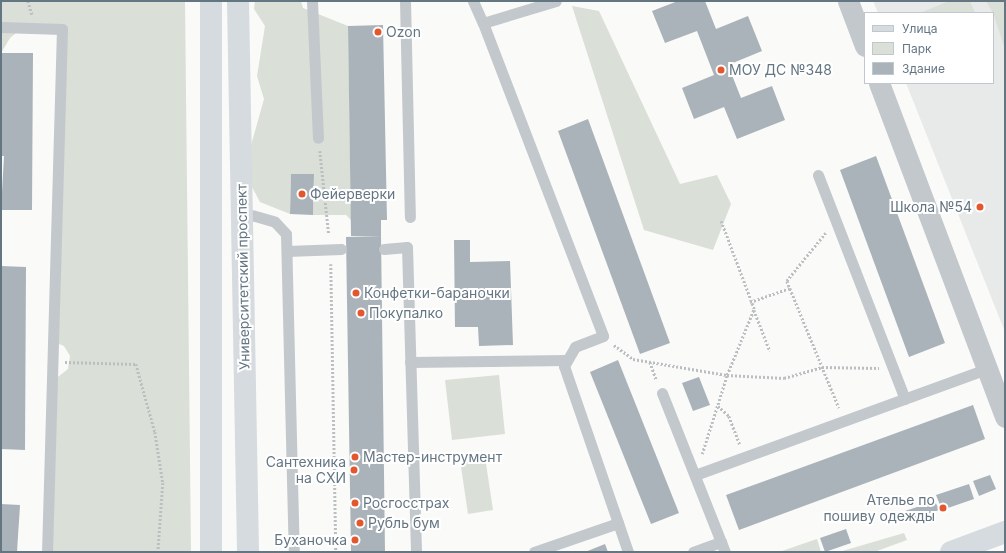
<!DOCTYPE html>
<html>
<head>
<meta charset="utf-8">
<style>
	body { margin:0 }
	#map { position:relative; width:1006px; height:553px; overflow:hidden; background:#fafaf8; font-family:Inter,sans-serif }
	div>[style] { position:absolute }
	.built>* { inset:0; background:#e8e9e9 }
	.green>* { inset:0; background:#dadfd7 }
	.building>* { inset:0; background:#aab3b9 }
	.path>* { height:2.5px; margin-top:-1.25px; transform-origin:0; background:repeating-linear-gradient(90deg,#bbbfc2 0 2px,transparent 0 4px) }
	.service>* { height:11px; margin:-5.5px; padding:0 5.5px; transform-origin:5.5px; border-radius:5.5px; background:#c3c8cc }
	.minor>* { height:21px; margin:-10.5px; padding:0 10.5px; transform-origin:10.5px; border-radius:10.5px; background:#c3c8cc }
	.secondary>* { height:22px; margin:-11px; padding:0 11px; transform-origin:11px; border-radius:11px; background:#d6dbdf }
	.trunk>* { height:22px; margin:-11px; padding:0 11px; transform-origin:11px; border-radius:11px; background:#d6dbdf }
	.dots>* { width:11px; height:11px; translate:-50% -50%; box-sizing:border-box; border:2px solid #fff; border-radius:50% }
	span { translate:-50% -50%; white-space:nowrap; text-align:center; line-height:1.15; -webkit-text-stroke:4px #fff; paint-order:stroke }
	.poi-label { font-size:14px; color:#657683 }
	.left { translate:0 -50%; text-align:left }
	.right { translate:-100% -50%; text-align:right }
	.street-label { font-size:14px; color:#657683 }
	.frame { position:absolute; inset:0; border:2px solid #657683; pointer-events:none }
	.legend { position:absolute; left:864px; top:12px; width:130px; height:72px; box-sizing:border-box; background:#fff; border:1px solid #c1c8cd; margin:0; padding:5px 7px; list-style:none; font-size:12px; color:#657683 }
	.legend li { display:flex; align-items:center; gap:8px; height:20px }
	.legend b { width:20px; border:1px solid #c1c8cd }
</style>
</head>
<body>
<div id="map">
	<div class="built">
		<div style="clip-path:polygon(873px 1px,1005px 1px,1005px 332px,906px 83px,993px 83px,993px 13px,878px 13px)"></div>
	</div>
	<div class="green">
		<div style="clip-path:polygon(1px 1px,185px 1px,191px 552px,44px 552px,49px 384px,68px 369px,70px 356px,64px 346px,49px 340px,61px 34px,28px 23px,10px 38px,1px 53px)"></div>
		<div style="clip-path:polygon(255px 1px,301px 1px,303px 8px,348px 26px,351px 220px,346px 215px,313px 215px,314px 174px,291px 174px,290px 214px,260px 202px,251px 185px,248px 156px,264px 99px,257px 76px,265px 26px,254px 9px)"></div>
		<div style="clip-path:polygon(949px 1px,970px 1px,975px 13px,920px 13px)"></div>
		<div style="clip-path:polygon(986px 1px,1005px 1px,1005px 49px,993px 13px)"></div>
		<div style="clip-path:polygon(572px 6px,599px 11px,680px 184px,717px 175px,731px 204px,713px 250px,644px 230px)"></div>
		<div style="clip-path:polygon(499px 375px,505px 434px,452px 440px,445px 380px)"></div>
		<div style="clip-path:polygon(485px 457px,493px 510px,468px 514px,460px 460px)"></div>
		<div style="clip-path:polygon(904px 533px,907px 540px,874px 552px,839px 552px)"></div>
		<div style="clip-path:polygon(817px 539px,821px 552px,779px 552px)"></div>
	</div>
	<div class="building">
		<div style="clip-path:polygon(678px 1px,705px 1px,716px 29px,748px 16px,762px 51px,728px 65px,741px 98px,772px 86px,785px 120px,737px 139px,724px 107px,694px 119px,682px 88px,714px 75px,697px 31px,665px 43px,652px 11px)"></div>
		<div style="clip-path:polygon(383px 25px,387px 220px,381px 220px,381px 236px,351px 236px,348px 26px)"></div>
		<div style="clip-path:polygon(1px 53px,33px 53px,32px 210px,1px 210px,4px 156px,1px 156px)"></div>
		<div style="clip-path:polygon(588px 119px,670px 343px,640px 354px,558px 131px)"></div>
		<div style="clip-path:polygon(876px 156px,945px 343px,909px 357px,840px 170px)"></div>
		<div style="clip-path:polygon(291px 174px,314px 174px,313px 215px,290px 214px)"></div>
		<div style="clip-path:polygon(381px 236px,385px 552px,351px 552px,346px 237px)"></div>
		<div style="clip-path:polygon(454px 240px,470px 240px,470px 262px,510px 261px,513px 345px,479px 346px,478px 327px,455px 327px)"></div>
		<div style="clip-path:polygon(1px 266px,26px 267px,25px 450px,1px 449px)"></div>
		<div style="clip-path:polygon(618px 360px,679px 513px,651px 524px,590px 372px)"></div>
		<div style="clip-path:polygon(699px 377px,710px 405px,693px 411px,682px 383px)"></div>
		<div style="clip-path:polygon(973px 405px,985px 439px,739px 530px,726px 495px)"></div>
		<div style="clip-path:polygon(990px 475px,996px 489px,979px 496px,973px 481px)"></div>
		<div style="clip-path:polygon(969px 484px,974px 499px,942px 510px,936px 495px)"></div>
		<div style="clip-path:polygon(935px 501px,939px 510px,902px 522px,899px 513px)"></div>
		<div style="clip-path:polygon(1px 504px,20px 505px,17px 552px,1px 552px)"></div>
		<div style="clip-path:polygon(846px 529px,851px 543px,825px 552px,820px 538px)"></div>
		<div style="clip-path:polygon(605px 544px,608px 552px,585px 552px)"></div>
	</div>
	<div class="path">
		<div style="left:28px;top:1px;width:14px;rotate:73deg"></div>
		<div style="left:320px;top:151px;width:84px;rotate:83.9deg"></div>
		<div style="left:826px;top:233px;width:62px;rotate:129.1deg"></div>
		<div style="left:787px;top:281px;width:137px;rotate:67.7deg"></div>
		<div style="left:331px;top:264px;width:288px;rotate:89deg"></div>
		<div style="left:750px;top:302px;width:42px;rotate:-19.3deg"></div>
		<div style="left:754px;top:310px;width:44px;rotate:68.7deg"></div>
		<div style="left:614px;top:345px;width:24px;rotate:36deg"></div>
		<div style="left:633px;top:359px;width:95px;rotate:9.7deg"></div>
		<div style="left:727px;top:375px;width:57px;rotate:3deg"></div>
		<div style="left:784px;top:378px;width:40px;rotate:-16deg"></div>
		<div style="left:822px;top:367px;width:57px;rotate:1deg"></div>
		<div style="left:65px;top:362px;width:71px;rotate:1.6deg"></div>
		<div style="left:136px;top:364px;width:71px;rotate:74.4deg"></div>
		<div style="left:155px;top:432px;width:52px;rotate:81.1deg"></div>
		<div style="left:163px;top:483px;width:69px;rotate:94.1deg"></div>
		<div style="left:650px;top:362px;width:20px;rotate:70deg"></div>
		<div style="left:718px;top:406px;width:15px;rotate:42deg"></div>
		<div style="left:729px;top:416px;width:30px;rotate:69deg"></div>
		<div style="left:702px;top:454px;width:83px;rotate:-72.4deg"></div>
		<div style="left:727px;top:375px;width:71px;rotate:-67.8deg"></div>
		<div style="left:754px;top:309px;width:94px;rotate:-110.6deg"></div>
	</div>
	<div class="service">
		<div style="left:312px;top:1px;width:137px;rotate:87.5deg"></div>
		<div style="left:405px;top:1px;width:216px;rotate:88.7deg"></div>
		<div style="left:473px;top:1px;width:24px;rotate:66deg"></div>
		<div style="left:483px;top:23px;width:76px;rotate:-16.8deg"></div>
		<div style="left:483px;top:23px;width:335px;rotate:69deg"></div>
		<div style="left:603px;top:336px;width:30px;rotate:159deg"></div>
		<div style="left:575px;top:347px;width:22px;rotate:120deg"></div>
		<div style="left:564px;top:366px;width:197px;rotate:71deg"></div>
		<div style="left:1px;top:27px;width:61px;rotate:1.9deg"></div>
		<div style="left:62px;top:29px;width:523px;rotate:91.64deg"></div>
		<div style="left:818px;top:175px;width:240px;rotate:68.8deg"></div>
		<div style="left:241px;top:212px;width:35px;rotate:16deg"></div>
		<div style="left:275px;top:222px;width:16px;rotate:47deg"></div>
		<div style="left:286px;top:234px;width:318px;rotate:88.6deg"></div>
		<div style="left:384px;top:249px;width:23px;rotate:-5deg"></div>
		<div style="left:407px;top:247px;width:305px;rotate:88.3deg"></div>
		<div style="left:287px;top:251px;width:54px;rotate:-2.1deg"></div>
		<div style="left:410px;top:362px;width:157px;rotate:-0.7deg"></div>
		<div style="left:662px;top:393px;width:171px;rotate:68.4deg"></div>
		<div style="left:695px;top:475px;width:310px;rotate:-20deg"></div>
		<div style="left:534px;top:552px;width:89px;rotate:-19deg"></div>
		<div style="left:693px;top:552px;width:30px;rotate:-20deg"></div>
	</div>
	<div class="minor">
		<div style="left:848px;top:1px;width:48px;rotate:69.3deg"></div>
		<div style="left:879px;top:83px;width:357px;rotate:69.3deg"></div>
	</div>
	<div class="secondary">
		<div style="left:951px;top:552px;width:58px;rotate:-20.3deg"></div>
	</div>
	<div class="trunk">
		<div style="left:238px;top:1px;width:551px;rotate:88.96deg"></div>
		<div style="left:211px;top:552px;width:551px;rotate:-90deg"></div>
	</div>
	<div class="dots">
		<div style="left:378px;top:32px;background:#e4572e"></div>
		<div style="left:721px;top:70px;background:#e4572e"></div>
		<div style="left:302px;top:194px;background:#e4572e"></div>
		<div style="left:980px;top:207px;background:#e4572e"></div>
		<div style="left:356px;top:293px;background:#e4572e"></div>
		<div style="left:361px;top:313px;background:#e4572e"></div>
		<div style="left:355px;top:457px;background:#e4572e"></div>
		<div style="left:354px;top:470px;background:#e4572e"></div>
		<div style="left:355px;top:503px;background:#e4572e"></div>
		<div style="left:943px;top:508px;background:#e4572e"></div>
		<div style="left:360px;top:523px;background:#e4572e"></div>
		<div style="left:355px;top:540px;background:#e4572e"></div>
	</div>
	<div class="poi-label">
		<span class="left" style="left:386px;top:32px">Ozon</span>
		<span class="left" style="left:729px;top:70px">МОУ ДС №348</span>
		<span class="left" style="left:310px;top:194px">Фейерверки</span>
		<span class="right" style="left:972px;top:207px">Школа №54</span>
		<span class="left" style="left:364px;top:293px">Конфетки-бараночки</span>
		<span class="left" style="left:369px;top:313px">Покупалко</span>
		<span class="left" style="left:363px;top:457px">Мастер-инструмент</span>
		<span class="right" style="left:346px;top:470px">Сантехника<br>на СХИ</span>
		<span class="right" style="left:935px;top:508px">Ателье по<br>пошиву одежды</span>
		<span class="left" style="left:363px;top:503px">Росгосстрах</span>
		<span class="left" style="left:368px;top:523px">Рубль бум</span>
		<span class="right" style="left:347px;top:540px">Буханочка</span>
	</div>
	<div class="street-label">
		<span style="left:243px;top:277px;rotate:-91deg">Университетский проспект</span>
	</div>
	<div class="frame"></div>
	<ul class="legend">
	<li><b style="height:5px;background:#d6dbdf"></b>Улица</li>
	<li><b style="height:11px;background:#dadfd7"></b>Парк</li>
	<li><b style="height:11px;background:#aab3b9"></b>Здание</li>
	</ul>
</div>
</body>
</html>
